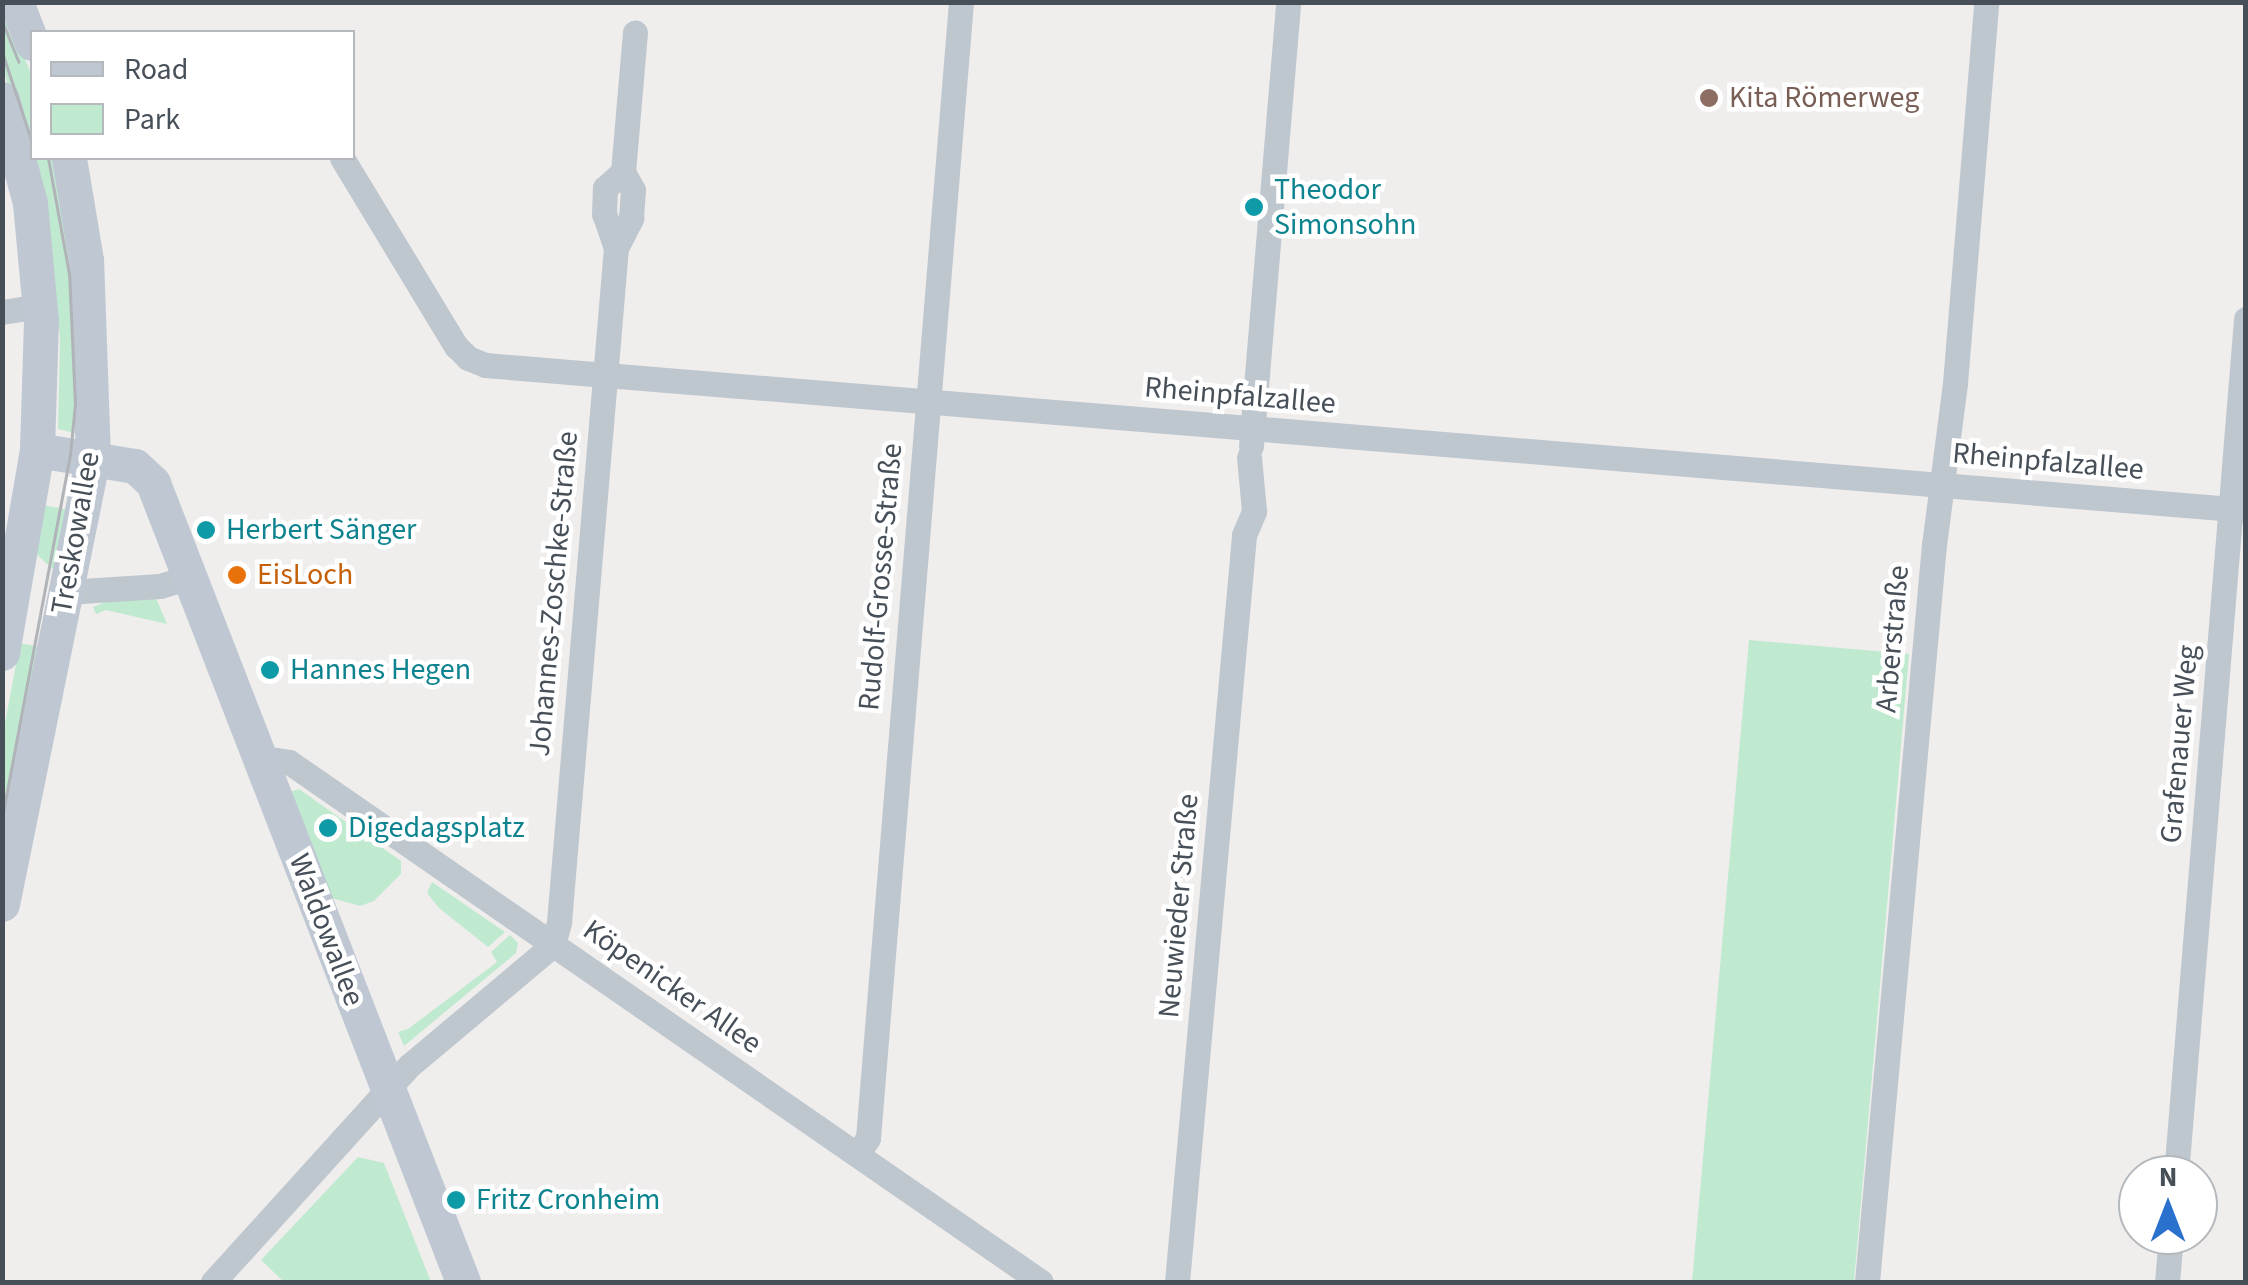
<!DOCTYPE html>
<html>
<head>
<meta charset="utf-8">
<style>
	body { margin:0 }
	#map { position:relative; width:2248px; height:1285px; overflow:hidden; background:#f0eded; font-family:"Source Sans 3",sans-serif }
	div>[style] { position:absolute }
	.green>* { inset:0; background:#bfead0 }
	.street>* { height:25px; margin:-12.5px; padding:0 12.5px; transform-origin:12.5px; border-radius:12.5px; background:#bfc7ce }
	.secondary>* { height:35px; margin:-17.5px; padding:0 17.5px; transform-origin:17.5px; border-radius:17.5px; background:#bfc8d2 }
	.tram>* { height:2.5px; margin:-1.25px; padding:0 1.25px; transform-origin:1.25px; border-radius:1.25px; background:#b0b3b7 }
	.dots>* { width:28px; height:28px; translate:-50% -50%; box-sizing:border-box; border:5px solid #fff; border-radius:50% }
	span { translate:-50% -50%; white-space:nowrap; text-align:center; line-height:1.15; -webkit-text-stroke:9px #fff; paint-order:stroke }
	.education-label { font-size:30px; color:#785e54 }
	.left { translate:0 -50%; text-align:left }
	.culture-label { font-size:30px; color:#0d838f }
	.street-label { font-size:30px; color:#475059 }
	.food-label { font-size:30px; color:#c56008 }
	.frame { position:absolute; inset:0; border:5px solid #475059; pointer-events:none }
	.legend { position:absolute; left:30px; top:30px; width:325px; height:130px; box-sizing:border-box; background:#fff; border:2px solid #b5b9bd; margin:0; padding:12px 18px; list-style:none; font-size:30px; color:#475059 }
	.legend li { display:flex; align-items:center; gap:20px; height:50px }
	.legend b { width:50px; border:2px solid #b5b9bd }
	.north { position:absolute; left:2118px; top:1155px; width:100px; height:100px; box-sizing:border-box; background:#fff; border:2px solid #b5b9bd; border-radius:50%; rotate:0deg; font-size:28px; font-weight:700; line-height:40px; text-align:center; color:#475059 }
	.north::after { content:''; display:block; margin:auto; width:35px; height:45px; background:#2a70cd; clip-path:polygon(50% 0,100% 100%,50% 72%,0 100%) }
</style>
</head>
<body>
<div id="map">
	<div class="green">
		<div style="clip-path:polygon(4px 2px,32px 77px,32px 158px,57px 158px,65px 192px,78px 434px,58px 429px,60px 338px,54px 277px,3px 66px)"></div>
		<div style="clip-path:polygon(43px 505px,69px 510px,57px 573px,35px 553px)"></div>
		<div style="clip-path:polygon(156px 598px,167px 624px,106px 610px,96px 614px,93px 607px,111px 600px)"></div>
		<div style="clip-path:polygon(1749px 640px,1909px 654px,1854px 1282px,1692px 1282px)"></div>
		<div style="clip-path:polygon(20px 643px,40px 647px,3px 840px,3px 734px)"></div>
		<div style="clip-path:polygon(299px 789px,401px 861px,401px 874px,374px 901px,360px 906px,328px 897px,290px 792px)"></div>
		<div style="clip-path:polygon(432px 882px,505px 932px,488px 947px,439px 908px,427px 893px)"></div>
		<div style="clip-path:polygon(510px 935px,518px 943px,516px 953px,404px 1046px,398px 1032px,408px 1029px,497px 962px,491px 952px)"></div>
		<div style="clip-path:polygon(358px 1157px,384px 1163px,431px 1282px,284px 1282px,261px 1260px)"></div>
	</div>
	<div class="street">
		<div style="left:342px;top:158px;width:220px;rotate:58.8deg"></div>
		<div style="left:456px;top:346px;width:17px;rotate:45deg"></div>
		<div style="left:468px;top:358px;width:18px;rotate:22deg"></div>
		<div style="left:485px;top:365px;width:1767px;rotate:4.71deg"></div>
		<div style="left:616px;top:248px;width:36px;rotate:-109deg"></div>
		<div style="left:604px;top:214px;width:26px;rotate:-88deg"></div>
		<div style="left:605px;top:188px;width:24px;rotate:-42deg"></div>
		<div style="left:2px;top:312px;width:39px;rotate:-9deg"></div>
		<div style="left:1251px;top:446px;width:446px;rotate:-85.2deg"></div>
		<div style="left:66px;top:592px;width:94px;rotate:-3.7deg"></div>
		<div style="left:160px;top:586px;width:31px;rotate:-17deg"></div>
		<div style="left:261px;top:765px;width:15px;rotate:-20deg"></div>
		<div style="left:275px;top:760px;width:14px;rotate:8deg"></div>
		<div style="left:289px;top:762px;width:914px;rotate:34.66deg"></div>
		<div style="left:553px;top:945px;width:24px;rotate:-75deg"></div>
		<div style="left:559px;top:922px;width:676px;rotate:-85.17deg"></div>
		<div style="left:616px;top:248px;width:34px;rotate:-63deg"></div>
		<div style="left:631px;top:218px;width:28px;rotate:-86deg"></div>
		<div style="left:633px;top:190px;width:21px;rotate:-119deg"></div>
		<div style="left:623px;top:172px;width:140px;rotate:-85.1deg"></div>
		<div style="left:857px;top:1154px;width:19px;rotate:-55deg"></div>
		<div style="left:868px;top:1138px;width:1140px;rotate:-85.32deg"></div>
		<div style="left:2176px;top:1175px;width:859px;rotate:-85.32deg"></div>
		<div style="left:213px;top:1282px;width:293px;rotate:-47.8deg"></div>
		<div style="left:410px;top:1065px;width:187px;rotate:-40deg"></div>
		<div style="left:1177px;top:1282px;width:750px;rotate:-84.87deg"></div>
		<div style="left:1244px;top:535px;width:26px;rotate:-67deg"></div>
		<div style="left:1254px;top:511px;width:54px;rotate:-95.3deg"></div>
		<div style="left:1867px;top:1282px;width:740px;rotate:-84.81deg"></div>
		<div style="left:1934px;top:545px;width:163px;rotate:-82.6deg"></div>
		<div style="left:1955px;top:383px;width:382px;rotate:-85.3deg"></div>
		<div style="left:2167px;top:1282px;width:47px;rotate:-85.1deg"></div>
	</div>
	<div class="secondary">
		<div style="left:16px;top:2px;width:44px;rotate:68.7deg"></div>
		<div style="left:2px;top:99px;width:108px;rotate:74.9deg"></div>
		<div style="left:30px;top:203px;width:119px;rotate:84.7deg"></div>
		<div style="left:41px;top:321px;width:129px;rotate:91.8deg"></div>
		<div style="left:37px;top:450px;width:206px;rotate:99.8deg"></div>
		<div style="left:37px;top:450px;width:99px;rotate:9.3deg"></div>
		<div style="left:135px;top:466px;width:25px;rotate:43deg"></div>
		<div style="left:153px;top:483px;width:857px;rotate:68.79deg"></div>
		<div style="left:2px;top:904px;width:455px;rotate:-78.5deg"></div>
		<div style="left:93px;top:458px;width:198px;rotate:-92deg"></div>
		<div style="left:86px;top:260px;width:103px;rotate:-99.5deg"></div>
	</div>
	<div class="tram">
		<div style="left:2px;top:20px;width:45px;rotate:68deg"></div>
		<div style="left:2px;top:51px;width:95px;rotate:71.6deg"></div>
		<div style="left:2px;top:818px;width:369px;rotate:-79.4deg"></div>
		<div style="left:70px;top:455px;width:51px;rotate:-84.4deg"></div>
		<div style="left:75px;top:404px;width:130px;rotate:-92.6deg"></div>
		<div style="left:69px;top:274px;width:118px;rotate:-100.3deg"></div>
	</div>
	<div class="dots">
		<div style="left:1709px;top:98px;background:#8d6e63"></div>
		<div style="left:1254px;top:207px;background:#0f9aa8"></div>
		<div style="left:206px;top:530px;background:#0f9aa8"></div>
		<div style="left:237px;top:575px;background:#e8710a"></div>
		<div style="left:270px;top:670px;background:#0f9aa8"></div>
		<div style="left:328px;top:828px;background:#0f9aa8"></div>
		<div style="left:456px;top:1200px;background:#0f9aa8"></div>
	</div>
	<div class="education-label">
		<span class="left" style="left:1729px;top:98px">Kita Römerweg</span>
	</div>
	<div class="culture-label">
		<span class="left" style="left:1274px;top:207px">Theodor<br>Simonsohn</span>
		<span class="left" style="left:226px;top:530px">Herbert Sänger</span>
		<span class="left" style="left:290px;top:670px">Hannes Hegen</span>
		<span class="left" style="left:348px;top:828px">Digedagsplatz</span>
		<span class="left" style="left:476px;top:1200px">Fritz Cronheim</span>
	</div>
	<div class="street-label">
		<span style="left:1240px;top:396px;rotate:5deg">Rheinpfalzallee</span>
		<span style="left:2048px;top:462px;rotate:5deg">Rheinpfalzallee</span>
		<span style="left:76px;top:533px;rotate:-80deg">Treskowallee</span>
		<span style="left:881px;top:577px;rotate:-85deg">Rudolf-Grosse-Straße</span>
		<span style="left:554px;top:594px;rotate:-85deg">Johannes-Zoschke-Straße</span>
		<span style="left:1893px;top:639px;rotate:-85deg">Arberstraße</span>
		<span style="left:2180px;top:744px;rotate:-85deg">Grafenauer Weg</span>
		<span style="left:1179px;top:906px;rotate:-85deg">Neuwieder Straße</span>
		<span style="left:326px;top:930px;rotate:69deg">Waldowallee</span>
		<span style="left:672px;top:987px;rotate:35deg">Köpenicker Allee</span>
	</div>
	<div class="food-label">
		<span class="left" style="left:257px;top:575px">EisLoch</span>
	</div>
	<div class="frame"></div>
	<ul class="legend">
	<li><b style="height:12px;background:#bfc8d2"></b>Road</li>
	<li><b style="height:28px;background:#bfead0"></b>Park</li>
	</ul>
	<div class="north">N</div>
</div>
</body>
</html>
